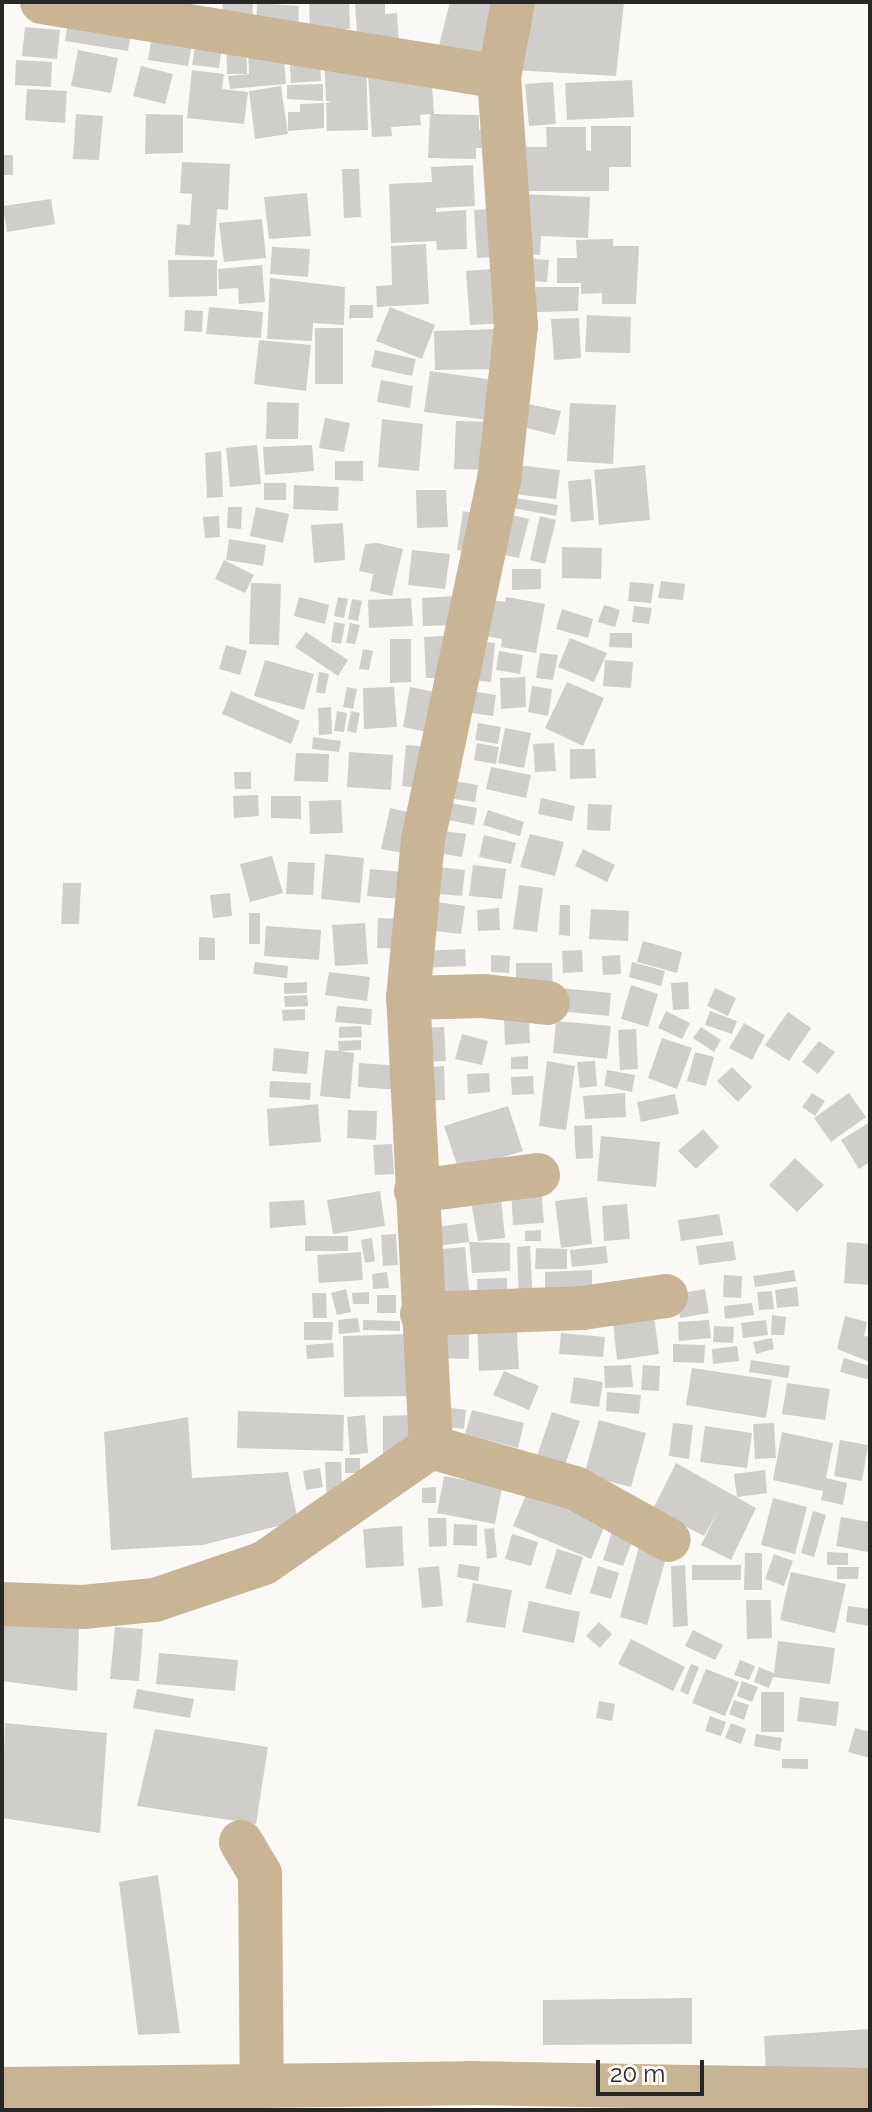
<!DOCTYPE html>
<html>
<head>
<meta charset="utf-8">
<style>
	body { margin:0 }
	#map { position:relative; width:872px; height:2112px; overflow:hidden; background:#fbf9f6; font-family:Raleway,sans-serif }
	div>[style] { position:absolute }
	.building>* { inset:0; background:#d0cecb }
	.minor>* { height:44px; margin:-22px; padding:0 22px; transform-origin:22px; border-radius:22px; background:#c7b596 }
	span { translate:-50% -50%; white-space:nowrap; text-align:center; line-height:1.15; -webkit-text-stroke:6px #fbf9f6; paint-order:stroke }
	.frame { position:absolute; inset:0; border:4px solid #282726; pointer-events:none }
	.scale { position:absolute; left:596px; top:2060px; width:108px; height:36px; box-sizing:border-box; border:4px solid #282726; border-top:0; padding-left:10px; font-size:24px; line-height:28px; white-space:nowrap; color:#282726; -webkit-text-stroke:6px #fbf9f6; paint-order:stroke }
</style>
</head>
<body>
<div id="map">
	<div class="building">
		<div style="clip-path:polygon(223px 2px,253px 2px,252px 23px,222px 21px)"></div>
		<div style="clip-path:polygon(309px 2px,349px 2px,350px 29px,310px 31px)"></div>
		<div style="clip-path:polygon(355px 2px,385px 2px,385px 14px,397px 13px,399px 46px,357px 33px)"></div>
		<div style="clip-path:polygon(450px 2px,507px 2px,491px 67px,437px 54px)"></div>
		<div style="clip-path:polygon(522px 2px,624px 2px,616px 76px,513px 70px)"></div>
		<div style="clip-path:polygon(257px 3px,299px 6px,298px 32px,256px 29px)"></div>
		<div style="clip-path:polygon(70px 11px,133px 21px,128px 51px,65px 41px)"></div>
		<div style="clip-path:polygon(154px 21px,195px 28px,188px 66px,148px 60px)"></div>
		<div style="clip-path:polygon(25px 27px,60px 30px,57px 59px,22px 56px)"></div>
		<div style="clip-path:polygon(198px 29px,224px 32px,219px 68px,192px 65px)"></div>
		<div style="clip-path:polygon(226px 34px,246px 34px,247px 74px,227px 74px)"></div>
		<div style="clip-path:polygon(319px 47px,321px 81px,291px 83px,289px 50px)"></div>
		<div style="clip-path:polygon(283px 49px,286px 84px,230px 89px,228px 76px,249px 74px,248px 52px)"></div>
		<div style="clip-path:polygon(78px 50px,118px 58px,111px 93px,71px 86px)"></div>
		<div style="clip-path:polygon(366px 54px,368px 130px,327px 131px,326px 103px,332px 102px,326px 101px,324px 55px)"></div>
		<div style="clip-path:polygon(367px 59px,431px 70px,434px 114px,479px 115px,479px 130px,493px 130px,493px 148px,476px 148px,476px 159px,428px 158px,430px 114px,420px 115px,421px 125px,391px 127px,392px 136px,372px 137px)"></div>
		<div style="clip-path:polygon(16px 60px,52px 62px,51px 87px,15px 85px)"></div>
		<div style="clip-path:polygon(141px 66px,173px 74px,165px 104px,133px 96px)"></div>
		<div style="clip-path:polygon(192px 70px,224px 74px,222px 89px,248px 92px,244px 124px,187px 118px)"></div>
		<div style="clip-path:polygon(632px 80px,634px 117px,567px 120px,565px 83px)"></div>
		<div style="clip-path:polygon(553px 82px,556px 124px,529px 126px,525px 84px)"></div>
		<div style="clip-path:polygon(323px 84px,323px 101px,287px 99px,287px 85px)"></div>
		<div style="clip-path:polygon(281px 86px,288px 134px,255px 139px,249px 91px)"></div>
		<div style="clip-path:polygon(27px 89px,67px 91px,65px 123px,25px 120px)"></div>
		<div style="clip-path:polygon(324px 103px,324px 128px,288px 131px,288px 112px,300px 112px,300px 104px)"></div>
		<div style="clip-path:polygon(76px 114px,103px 116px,99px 160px,73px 159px)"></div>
		<div style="clip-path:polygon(146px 114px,183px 115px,183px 153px,145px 154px)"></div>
		<div style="clip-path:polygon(591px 126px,631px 126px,631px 167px,609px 167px,609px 191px,525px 191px,525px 147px,547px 147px,546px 127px,586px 127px,586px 150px,591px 151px)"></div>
		<div style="clip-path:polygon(2px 155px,13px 155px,13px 175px,2px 175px)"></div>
		<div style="clip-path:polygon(182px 162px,230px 164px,228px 210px,217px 209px,214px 257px,175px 255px,177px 224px,190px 225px,192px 194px,180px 193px)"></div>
		<div style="clip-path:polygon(473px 165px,475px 206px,436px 208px,436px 212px,466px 210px,467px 249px,437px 250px,436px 241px,391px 243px,389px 184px,432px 182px,431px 167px)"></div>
		<div style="clip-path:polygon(342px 169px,359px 169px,361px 217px,344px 218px)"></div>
		<div style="clip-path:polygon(307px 193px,311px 236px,269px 239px,264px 197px)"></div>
		<div style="clip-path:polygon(521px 194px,590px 197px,588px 238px,541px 236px,540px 255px,518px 254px)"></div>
		<div style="clip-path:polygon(51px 199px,55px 224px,7px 232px,3px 206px)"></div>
		<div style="clip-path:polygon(504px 208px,506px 256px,477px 258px,474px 210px)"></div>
		<div style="clip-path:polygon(262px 219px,266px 258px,224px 262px,219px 223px)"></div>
		<div style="clip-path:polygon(613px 239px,613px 246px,639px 246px,636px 304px,602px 304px,602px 293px,581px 294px,581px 283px,557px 283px,557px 258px,577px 258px,576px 240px)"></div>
		<div style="clip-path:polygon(426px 244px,429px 304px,377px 307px,376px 286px,392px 285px,391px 246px)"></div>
		<div style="clip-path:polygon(272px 247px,310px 249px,308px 277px,270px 274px)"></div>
		<div style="clip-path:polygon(522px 258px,549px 260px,547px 282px,521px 280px)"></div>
		<div style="clip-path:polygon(168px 260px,217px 260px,217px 296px,169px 297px)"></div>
		<div style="clip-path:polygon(262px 265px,265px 302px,239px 304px,238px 288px,219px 289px,218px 269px)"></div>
		<div style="clip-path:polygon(506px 268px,510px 323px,470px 325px,466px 271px)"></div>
		<div style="clip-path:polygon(270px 278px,345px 287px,344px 325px,313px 323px,312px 341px,267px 339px)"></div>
		<div style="clip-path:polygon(536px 287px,579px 287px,578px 311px,536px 312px)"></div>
		<div style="clip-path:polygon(350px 305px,373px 305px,373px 318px,349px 318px)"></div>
		<div style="clip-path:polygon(209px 307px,263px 312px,261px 338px,206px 334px)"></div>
		<div style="clip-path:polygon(390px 307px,435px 325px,422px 359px,376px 341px)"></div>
		<div style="clip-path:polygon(185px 310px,203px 311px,202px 332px,184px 331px)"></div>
		<div style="clip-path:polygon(587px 315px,631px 317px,630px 353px,585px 352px)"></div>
		<div style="clip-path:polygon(579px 318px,581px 358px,554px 360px,551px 319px)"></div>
		<div style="clip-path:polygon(315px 328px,343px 328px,343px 384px,315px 384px)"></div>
		<div style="clip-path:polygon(501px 329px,502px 369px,435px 370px,434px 331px)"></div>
		<div style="clip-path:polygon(259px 340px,311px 345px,306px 391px,254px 384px)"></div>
		<div style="clip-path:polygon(375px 350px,416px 359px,412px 376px,371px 367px)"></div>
		<div style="clip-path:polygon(430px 371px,501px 381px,496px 421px,424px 412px)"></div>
		<div style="clip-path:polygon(381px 380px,413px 386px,410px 408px,377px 402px)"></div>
		<div style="clip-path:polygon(267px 402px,299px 403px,298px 439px,266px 439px)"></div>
		<div style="clip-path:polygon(524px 403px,561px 411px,555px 435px,519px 426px)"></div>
		<div style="clip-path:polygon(570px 403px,616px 405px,613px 464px,567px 461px)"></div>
		<div style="clip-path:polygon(325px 418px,350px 423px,344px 452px,319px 448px)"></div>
		<div style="clip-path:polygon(382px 419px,423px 424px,419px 471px,378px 467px)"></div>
		<div style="clip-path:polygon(456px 421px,497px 422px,496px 470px,454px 469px)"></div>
		<div style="clip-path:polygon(257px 445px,261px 484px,230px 487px,226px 448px)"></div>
		<div style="clip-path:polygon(312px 445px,314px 471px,265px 475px,263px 447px)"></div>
		<div style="clip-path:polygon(221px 451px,223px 497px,207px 498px,205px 453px)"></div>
		<div style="clip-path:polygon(335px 461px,363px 461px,363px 481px,335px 480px)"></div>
		<div style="clip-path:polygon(508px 464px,560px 470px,556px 499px,505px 493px)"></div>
		<div style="clip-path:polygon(645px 465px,650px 520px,599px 525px,594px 470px)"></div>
		<div style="clip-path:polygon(591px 479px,594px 520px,571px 522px,568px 481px)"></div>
		<div style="clip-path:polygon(264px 483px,286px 483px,286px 500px,264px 500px)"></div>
		<div style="clip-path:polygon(294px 485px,339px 487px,338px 511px,293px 509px)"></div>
		<div style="clip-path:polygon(416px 490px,446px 490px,448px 527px,417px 528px)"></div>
		<div style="clip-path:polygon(503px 496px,558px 505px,556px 516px,501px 506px)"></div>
		<div style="clip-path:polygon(228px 507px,242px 507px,241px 529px,227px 528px)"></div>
		<div style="clip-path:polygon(256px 507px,289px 514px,283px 543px,250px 536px)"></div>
		<div style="clip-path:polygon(463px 511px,483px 515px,478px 553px,457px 550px)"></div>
		<div style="clip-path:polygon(500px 512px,529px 519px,519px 558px,490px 552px)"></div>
		<div style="clip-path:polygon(219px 516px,220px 537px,205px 538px,203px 517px)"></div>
		<div style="clip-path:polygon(540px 516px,556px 520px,545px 564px,530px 560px)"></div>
		<div style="clip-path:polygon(343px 523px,345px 560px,314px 563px,311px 525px)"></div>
		<div style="clip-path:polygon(229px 539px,266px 545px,263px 566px,226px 560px)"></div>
		<div style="clip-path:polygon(377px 543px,403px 549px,392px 596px,370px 591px,373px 574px,359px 571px,365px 544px)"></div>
		<div style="clip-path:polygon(562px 547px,602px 548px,601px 579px,562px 578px)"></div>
		<div style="clip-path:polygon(412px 550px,450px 554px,445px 589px,408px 585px)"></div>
		<div style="clip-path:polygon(224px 560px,254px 575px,245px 593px,215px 579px)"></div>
		<div style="clip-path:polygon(512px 569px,541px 569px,541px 589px,512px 590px)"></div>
		<div style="clip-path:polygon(661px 581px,685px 584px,683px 600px,658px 598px)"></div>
		<div style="clip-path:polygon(630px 582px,654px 584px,651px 603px,628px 601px)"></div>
		<div style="clip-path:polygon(251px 583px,281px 584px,279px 645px,249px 644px)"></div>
		<div style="clip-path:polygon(456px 596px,458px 625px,423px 626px,422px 598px)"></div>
		<div style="clip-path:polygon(299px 597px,329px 605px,325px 624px,294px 616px)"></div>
		<div style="clip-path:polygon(338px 597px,348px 599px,344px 618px,334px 616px)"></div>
		<div style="clip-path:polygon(506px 597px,545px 604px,536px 653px,501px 647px,502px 639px,486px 636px,492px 600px,505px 602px)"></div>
		<div style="clip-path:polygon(411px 598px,413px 626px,369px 628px,368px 600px)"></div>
		<div style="clip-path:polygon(352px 599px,362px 601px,358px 621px,348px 619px)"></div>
		<div style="clip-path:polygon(604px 605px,620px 610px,615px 627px,598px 622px)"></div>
		<div style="clip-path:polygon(634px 606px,652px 608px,649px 624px,632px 622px)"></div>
		<div style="clip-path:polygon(562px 609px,593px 619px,588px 638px,556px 629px)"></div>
		<div style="clip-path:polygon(334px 622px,345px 624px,341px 644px,331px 642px)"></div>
		<div style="clip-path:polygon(350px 623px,360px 625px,355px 644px,346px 643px)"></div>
		<div style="clip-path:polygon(306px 632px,348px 660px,338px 676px,295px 647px)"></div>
		<div style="clip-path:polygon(610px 633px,632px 633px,632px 648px,609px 647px)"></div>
		<div style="clip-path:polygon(444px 636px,446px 678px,426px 678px,424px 637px)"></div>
		<div style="clip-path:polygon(570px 638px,607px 653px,594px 682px,558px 667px)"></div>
		<div style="clip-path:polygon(390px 639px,411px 639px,411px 682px,390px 683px)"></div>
		<div style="clip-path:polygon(466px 640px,495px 643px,491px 682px,461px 679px)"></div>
		<div style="clip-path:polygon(226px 645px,247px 651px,240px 675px,219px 669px)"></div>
		<div style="clip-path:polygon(363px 649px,373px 651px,369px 670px,359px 669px)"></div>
		<div style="clip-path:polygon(499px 651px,523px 655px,520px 674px,496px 670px)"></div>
		<div style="clip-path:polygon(540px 653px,558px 655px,553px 680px,536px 678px)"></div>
		<div style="clip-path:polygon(265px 660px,314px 674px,304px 710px,254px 696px)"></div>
		<div style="clip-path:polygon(605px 660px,633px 662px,631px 688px,603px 686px)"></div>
		<div style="clip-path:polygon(319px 672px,329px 674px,325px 694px,316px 692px)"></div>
		<div style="clip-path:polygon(525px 677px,526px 707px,501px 709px,500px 678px)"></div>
		<div style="clip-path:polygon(567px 682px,604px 698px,583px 746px,545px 728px)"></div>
		<div style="clip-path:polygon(532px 686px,552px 689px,548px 716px,528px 712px)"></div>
		<div style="clip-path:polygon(347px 687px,357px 689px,353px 709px,343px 707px)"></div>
		<div style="clip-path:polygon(394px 687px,397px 727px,364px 729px,363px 688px)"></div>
		<div style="clip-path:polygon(410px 687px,444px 694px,436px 734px,403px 727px)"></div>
		<div style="clip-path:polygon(460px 689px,496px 695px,493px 716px,456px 711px)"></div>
		<div style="clip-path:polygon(231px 691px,300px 721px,291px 744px,222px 714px)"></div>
		<div style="clip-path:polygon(331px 707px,332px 734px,319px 735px,318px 708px)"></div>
		<div style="clip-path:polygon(337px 711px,347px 713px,344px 732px,334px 731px)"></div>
		<div style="clip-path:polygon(351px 711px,360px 713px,356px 733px,347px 731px)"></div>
		<div style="clip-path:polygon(478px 723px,501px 727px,498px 744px,475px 740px)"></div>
		<div style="clip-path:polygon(505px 728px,531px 733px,524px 768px,498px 763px)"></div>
		<div style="clip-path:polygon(313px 737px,341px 741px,339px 752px,312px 749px)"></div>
		<div style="clip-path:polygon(477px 743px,499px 747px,496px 764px,474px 760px)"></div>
		<div style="clip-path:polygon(554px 743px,556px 771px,535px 772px,533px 744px)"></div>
		<div style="clip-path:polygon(406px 745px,430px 747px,426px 789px,402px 786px)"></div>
		<div style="clip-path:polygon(570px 749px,595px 749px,596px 778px,570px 779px)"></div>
		<div style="clip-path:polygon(349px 752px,393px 755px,391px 790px,347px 787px)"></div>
		<div style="clip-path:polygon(296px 753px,329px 754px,328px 782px,294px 781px)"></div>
		<div style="clip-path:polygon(491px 767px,531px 775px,526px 798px,486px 789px)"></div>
		<div style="clip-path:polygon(234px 772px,251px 772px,251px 789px,235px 789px)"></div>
		<div style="clip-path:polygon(441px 779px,478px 785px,475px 802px,438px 797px)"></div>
		<div style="clip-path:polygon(258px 795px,259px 816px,234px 818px,233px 796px)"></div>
		<div style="clip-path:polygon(271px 796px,301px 796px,301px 819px,271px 818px)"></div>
		<div style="clip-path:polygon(541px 798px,575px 806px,572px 821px,538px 814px)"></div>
		<div style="clip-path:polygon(341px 800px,343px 833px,310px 834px,309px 801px)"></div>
		<div style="clip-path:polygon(440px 801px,477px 808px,474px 825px,437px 818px)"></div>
		<div style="clip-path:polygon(588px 804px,612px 805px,610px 831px,587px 830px)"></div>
		<div style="clip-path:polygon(390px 808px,422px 815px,413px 855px,381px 849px)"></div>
		<div style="clip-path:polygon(488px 810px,524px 822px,520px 836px,483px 825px)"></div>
		<div style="clip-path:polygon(436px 830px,466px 834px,462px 857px,432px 852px)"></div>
		<div style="clip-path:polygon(530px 834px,564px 842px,555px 876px,520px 867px)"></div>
		<div style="clip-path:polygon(484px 835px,516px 843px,511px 864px,479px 857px)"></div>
		<div style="clip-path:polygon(583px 849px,615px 865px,607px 882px,575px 866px)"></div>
		<div style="clip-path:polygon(325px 854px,364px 858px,360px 903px,321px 899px)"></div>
		<div style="clip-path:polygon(272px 856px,283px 893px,250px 902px,240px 864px)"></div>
		<div style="clip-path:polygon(288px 862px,315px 863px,313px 895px,286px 894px)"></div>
		<div style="clip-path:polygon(473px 865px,506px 869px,502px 899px,469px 896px)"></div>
		<div style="clip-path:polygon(430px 866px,465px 870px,462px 896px,427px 893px)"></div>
		<div style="clip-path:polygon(370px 869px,415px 873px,412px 900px,367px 896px)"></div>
		<div style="clip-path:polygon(63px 883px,81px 883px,79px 924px,61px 924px)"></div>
		<div style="clip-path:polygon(519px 885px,543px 888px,537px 932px,513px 929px)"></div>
		<div style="clip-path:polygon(230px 893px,232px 916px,213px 918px,210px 895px)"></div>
		<div style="clip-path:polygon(437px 902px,465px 906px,461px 934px,433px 931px)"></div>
		<div style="clip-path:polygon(560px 905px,570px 905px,570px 936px,559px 935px)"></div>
		<div style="clip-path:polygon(499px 908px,500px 930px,478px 931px,477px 910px)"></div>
		<div style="clip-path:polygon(591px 909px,629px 911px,628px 941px,589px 939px)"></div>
		<div style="clip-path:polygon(249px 913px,260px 913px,260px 944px,249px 944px)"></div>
		<div style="clip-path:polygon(378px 918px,409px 919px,408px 949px,377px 948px)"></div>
		<div style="clip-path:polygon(365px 923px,368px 964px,335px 966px,332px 925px)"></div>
		<div style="clip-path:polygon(266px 926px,321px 930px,319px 960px,264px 956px)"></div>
		<div style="clip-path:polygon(199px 937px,215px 938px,215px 960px,199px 960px)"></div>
		<div style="clip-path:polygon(643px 941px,682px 952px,677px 973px,637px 962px)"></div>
		<div style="clip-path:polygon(465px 949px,466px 966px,421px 968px,420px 951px)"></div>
		<div style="clip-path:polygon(582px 950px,583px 972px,563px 973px,562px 951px)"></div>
		<div style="clip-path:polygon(491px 955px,510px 956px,509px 973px,491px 972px)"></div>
		<div style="clip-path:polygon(620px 955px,621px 974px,603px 975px,602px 956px)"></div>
		<div style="clip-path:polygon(255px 962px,288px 966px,287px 978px,253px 974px)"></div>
		<div style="clip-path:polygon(632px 962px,665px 971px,661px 986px,629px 977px)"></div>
		<div style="clip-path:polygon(516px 963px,552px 963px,553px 996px,516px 997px)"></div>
		<div style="clip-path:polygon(329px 972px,370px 977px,367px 1001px,325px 995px)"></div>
		<div style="clip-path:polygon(307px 982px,307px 993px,284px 994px,284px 983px)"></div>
		<div style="clip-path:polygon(688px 982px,689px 1009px,673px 1010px,671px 983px)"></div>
		<div style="clip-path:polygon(631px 985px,658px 994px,648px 1027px,621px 1019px)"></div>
		<div style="clip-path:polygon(560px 988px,611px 993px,609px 1016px,557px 1011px)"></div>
		<div style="clip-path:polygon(715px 988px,736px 998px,728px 1016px,707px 1006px)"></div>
		<div style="clip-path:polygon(307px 995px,308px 1006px,285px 1007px,284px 996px)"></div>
		<div style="clip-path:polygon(337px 1006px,372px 1009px,371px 1025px,335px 1022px)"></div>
		<div style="clip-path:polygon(305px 1009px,305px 1020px,283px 1021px,282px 1010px)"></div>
		<div style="clip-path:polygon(666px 1011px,690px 1023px,682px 1039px,658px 1028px)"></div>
		<div style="clip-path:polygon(710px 1011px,737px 1021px,732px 1034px,705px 1025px)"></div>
		<div style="clip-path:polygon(788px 1012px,811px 1028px,789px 1061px,765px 1045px)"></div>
		<div style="clip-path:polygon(529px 1018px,530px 1043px,505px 1045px,504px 1019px)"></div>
		<div style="clip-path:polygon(556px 1021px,611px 1026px,607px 1059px,553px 1053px)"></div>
		<div style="clip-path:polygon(744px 1023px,765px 1035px,752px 1060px,729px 1048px)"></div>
		<div style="clip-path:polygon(361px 1026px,362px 1037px,339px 1038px,339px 1027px)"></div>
		<div style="clip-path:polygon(444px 1027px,446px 1061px,417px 1062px,416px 1028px)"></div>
		<div style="clip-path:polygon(701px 1027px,721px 1040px,714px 1052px,693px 1038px)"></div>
		<div style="clip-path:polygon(636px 1029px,638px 1069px,620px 1070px,618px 1030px)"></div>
		<div style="clip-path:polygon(462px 1034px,488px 1041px,482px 1065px,455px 1059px)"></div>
		<div style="clip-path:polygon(662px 1038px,692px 1048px,677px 1089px,648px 1078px)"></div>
		<div style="clip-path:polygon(361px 1040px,361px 1050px,340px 1051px,354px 1053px,350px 1099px,320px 1096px,325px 1050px,339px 1051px,338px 1041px)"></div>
		<div style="clip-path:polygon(819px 1041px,835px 1052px,818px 1074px,802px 1062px)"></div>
		<div style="clip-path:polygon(274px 1048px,309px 1052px,307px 1074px,272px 1071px)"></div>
		<div style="clip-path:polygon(695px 1052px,714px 1057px,706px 1086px,687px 1081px)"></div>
		<div style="clip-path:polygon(528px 1056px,528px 1069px,511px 1069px,511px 1057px)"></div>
		<div style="clip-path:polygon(547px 1061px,575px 1066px,566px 1130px,539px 1126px)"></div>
		<div style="clip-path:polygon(595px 1061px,597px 1086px,580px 1088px,577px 1062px)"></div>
		<div style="clip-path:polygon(359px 1063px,402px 1066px,401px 1090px,358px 1087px)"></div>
		<div style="clip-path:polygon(444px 1066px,445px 1100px,417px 1101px,416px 1068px)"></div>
		<div style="clip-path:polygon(732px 1067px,752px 1087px,738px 1102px,717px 1081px)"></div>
		<div style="clip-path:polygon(607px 1070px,635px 1075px,632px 1092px,604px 1086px)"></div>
		<div style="clip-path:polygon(489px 1073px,490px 1092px,468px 1094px,467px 1074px)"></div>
		<div style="clip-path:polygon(533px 1076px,534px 1094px,512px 1095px,511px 1077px)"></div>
		<div style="clip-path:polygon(270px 1081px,311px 1083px,310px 1100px,269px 1097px)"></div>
		<div style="clip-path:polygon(625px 1093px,626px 1117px,585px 1119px,583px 1096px)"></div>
		<div style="clip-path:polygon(812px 1093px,825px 1101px,815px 1116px,802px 1107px)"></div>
		<div style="clip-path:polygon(849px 1093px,866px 1117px,831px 1142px,814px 1118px)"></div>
		<div style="clip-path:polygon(675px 1094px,679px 1114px,641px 1122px,637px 1102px)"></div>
		<div style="clip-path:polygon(318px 1104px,321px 1142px,269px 1146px,267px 1109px)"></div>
		<div style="clip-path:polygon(508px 1106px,523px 1151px,459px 1171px,444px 1126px)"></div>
		<div style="clip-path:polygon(348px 1110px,377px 1111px,376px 1140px,347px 1138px)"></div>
		<div style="clip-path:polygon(870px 1122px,870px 1162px,859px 1169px,841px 1140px)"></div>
		<div style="clip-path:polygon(592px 1125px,593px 1158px,576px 1159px,574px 1126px)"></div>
		<div style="clip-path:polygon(703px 1129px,719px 1147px,696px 1169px,678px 1151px)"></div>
		<div style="clip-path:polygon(601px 1136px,660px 1142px,656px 1187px,597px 1181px)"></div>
		<div style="clip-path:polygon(392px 1144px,394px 1174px,375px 1175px,373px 1145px)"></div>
		<div style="clip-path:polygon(795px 1158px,824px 1185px,797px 1212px,769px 1185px)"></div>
		<div style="clip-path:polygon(500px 1188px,505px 1238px,478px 1241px,469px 1191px)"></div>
		<div style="clip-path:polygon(541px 1188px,544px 1223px,513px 1225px,511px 1190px)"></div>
		<div style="clip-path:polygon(380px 1191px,385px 1226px,333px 1234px,327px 1200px)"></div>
		<div style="clip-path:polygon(587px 1197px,592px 1244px,561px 1248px,555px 1201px)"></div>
		<div style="clip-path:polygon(304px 1200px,306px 1225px,270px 1228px,269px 1202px)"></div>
		<div style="clip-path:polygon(627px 1204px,630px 1239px,604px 1241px,602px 1206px)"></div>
		<div style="clip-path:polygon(719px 1214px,723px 1235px,681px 1241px,678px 1220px)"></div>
		<div style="clip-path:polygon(467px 1223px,469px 1242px,430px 1247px,428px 1228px)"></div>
		<div style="clip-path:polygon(541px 1230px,541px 1241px,525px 1241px,525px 1231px)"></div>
		<div style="clip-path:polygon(396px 1234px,398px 1265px,383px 1266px,381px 1235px)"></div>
		<div style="clip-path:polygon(305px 1236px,348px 1236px,348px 1251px,305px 1251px)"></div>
		<div style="clip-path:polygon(372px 1238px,375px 1261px,365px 1263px,361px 1240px)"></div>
		<div style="clip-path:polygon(733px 1241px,736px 1260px,699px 1265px,696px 1246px)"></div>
		<div style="clip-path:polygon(469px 1242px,510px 1243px,510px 1271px,472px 1273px)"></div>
		<div style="clip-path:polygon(847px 1242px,870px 1244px,870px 1285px,844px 1283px)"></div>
		<div style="clip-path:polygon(530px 1246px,533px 1301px,519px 1302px,517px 1247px)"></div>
		<div style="clip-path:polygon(606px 1246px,608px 1263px,572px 1267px,570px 1250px)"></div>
		<div style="clip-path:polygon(465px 1247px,470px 1301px,434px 1304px,429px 1250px)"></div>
		<div style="clip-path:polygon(536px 1248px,567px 1249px,567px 1269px,535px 1269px)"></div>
		<div style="clip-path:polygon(361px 1252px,363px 1280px,319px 1283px,317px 1255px)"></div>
		<div style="clip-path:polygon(592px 1270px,592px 1288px,545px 1290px,545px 1272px)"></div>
		<div style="clip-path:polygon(794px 1270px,796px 1281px,755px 1287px,753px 1276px)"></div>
		<div style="clip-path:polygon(387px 1272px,389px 1288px,373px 1289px,372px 1274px)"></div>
		<div style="clip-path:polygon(724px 1275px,742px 1276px,741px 1298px,723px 1297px)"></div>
		<div style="clip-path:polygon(507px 1278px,507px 1304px,478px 1305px,477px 1279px)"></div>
		<div style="clip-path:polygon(797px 1287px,799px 1306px,777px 1308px,775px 1290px)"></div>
		<div style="clip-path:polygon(346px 1289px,351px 1312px,337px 1315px,331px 1293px)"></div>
		<div style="clip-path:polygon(705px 1289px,709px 1313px,680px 1318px,676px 1294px)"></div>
		<div style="clip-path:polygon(772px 1291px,774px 1309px,759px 1310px,757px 1292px)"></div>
		<div style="clip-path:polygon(369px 1292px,369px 1304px,353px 1304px,352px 1293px)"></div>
		<div style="clip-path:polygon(312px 1293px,326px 1293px,327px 1318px,313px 1318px)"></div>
		<div style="clip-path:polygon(377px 1295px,396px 1295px,396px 1313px,377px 1313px)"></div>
		<div style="clip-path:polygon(752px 1303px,754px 1315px,725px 1319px,724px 1306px)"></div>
		<div style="clip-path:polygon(772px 1315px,786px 1317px,784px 1335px,771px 1335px)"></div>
		<div style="clip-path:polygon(654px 1316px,659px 1354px,617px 1360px,613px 1322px)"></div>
		<div style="clip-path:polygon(845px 1316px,867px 1322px,864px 1336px,870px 1337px,870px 1362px,837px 1349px)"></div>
		<div style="clip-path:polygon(358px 1318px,360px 1332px,339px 1334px,338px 1320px)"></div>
		<div style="clip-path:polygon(516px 1318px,519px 1369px,479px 1371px,477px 1320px)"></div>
		<div style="clip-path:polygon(363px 1320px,400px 1321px,400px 1331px,363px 1330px)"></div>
		<div style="clip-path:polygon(709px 1320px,711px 1338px,679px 1341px,678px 1322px)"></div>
		<div style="clip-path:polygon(766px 1320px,768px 1335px,743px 1338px,741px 1323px)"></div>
		<div style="clip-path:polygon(304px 1322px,333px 1322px,332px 1340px,304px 1340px)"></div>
		<div style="clip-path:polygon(439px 1324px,469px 1324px,469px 1359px,439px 1358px)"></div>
		<div style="clip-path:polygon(714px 1326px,734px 1327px,733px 1343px,713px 1342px)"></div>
		<div style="clip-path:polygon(561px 1333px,605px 1337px,603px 1357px,559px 1354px)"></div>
		<div style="clip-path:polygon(414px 1334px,416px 1396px,344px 1397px,343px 1336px)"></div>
		<div style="clip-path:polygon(772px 1338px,774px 1349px,756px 1354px,753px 1342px)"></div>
		<div style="clip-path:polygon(333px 1343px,334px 1357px,307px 1359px,306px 1345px)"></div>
		<div style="clip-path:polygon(673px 1344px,705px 1345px,704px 1363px,673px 1362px)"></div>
		<div style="clip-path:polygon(737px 1346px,739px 1361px,713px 1364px,712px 1349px)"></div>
		<div style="clip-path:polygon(844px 1358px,870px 1366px,870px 1380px,840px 1372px)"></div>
		<div style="clip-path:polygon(751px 1360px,790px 1366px,788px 1378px,749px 1372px)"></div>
		<div style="clip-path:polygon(631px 1365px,633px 1387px,605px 1388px,604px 1366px)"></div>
		<div style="clip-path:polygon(643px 1365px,660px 1366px,659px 1391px,641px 1390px)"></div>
		<div style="clip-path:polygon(692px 1368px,772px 1380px,766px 1418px,686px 1405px)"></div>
		<div style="clip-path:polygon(504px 1371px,539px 1386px,529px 1410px,493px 1395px)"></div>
		<div style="clip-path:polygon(574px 1377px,603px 1382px,599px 1407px,570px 1403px)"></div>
		<div style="clip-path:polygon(787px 1383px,830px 1389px,825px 1420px,782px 1414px)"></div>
		<div style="clip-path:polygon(607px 1392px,641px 1395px,639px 1414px,606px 1411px)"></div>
		<div style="clip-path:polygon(451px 1408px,466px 1410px,464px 1429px,448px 1427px)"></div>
		<div style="clip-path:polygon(472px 1410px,524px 1423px,518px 1448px,465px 1434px)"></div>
		<div style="clip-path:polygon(238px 1411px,344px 1415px,343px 1451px,237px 1448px)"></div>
		<div style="clip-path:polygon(552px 1412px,580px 1421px,564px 1468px,536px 1459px)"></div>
		<div style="clip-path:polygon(365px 1415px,368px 1453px,350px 1455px,347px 1417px)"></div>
		<div style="clip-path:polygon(416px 1415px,417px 1454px,383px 1455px,383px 1416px)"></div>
		<div style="clip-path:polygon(188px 1417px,192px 1478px,288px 1472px,298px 1521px,203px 1545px,111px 1550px,104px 1432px)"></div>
		<div style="clip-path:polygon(599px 1420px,646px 1433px,631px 1487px,584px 1475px)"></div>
		<div style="clip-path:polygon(673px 1423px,693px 1425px,689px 1459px,669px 1456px)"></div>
		<div style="clip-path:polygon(774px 1423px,776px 1458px,755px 1459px,753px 1424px)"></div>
		<div style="clip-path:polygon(705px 1426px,752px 1433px,747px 1468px,700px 1462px)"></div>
		<div style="clip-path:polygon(782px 1432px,833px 1443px,826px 1478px,847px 1483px,843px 1505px,821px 1500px,823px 1491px,773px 1480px)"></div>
		<div style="clip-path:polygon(840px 1440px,868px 1445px,862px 1481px,834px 1476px)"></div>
		<div style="clip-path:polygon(345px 1458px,360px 1458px,360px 1473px,345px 1473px)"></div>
		<div style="clip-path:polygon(325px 1462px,341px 1462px,343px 1507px,327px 1506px)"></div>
		<div style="clip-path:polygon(676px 1463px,756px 1508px,731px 1560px,701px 1545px,719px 1509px,704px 1536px,653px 1509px)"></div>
		<div style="clip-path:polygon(320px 1468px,323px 1487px,306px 1490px,303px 1471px)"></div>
		<div style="clip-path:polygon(765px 1470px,767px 1493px,737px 1497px,734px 1474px)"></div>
		<div style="clip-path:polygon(444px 1476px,502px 1487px,495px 1524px,437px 1513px)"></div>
		<div style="clip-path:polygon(531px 1483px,609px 1516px,591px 1559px,513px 1526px)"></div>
		<div style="clip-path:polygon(436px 1487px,436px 1503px,422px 1503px,422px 1488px)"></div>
		<div style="clip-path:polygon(773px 1498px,807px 1507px,795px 1554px,761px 1545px)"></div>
		<div style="clip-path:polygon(813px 1511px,826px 1515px,814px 1557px,801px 1553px)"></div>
		<div style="clip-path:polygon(841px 1517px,870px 1522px,868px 1552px,836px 1546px)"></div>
		<div style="clip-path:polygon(428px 1518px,446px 1518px,447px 1546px,429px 1547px)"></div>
		<div style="clip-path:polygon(454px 1524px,477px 1525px,477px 1546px,453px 1545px)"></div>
		<div style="clip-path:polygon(402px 1526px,404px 1566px,366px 1568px,363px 1529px)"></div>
		<div style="clip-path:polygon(494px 1528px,497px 1557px,487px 1559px,484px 1529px)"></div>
		<div style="clip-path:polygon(613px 1529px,634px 1536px,623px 1566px,603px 1560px)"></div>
		<div style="clip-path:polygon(512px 1534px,538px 1542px,531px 1566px,505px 1559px)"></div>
		<div style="clip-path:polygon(641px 1539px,669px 1547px,647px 1625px,620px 1617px)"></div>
		<div style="clip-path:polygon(557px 1549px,583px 1557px,571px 1595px,545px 1588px)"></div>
		<div style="clip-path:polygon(827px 1552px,848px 1553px,848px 1565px,827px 1565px)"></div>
		<div style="clip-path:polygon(745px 1553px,762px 1553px,762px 1590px,744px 1590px)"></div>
		<div style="clip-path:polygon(774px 1554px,793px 1561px,784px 1586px,765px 1579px)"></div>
		<div style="clip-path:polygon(459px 1564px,480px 1567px,478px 1581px,457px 1577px)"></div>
		<div style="clip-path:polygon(685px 1565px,688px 1626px,673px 1627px,671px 1566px)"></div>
		<div style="clip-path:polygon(692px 1565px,741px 1565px,741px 1580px,692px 1580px)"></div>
		<div style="clip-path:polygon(439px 1566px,443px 1606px,422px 1608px,418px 1568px)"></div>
		<div style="clip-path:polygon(598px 1566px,619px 1573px,611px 1599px,590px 1593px)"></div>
		<div style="clip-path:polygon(837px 1567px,859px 1567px,858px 1579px,837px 1579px)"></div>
		<div style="clip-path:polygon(791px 1572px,846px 1584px,835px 1633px,780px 1620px)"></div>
		<div style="clip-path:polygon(473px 1583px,512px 1590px,505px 1628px,466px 1622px)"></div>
		<div style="clip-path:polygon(746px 1600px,771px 1600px,772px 1638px,747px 1639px)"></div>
		<div style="clip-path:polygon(529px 1601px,580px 1612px,574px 1643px,522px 1632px)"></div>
		<div style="clip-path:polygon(848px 1606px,870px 1609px,870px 1626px,846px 1622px)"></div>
		<div style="clip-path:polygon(599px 1622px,612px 1634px,600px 1648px,586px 1636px)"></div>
		<div style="clip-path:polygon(2px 1623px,79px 1627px,77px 1691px,2px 1681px)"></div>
		<div style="clip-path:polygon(115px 1627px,143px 1629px,139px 1681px,110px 1679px)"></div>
		<div style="clip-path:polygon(693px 1630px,723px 1645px,715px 1660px,685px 1646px)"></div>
		<div style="clip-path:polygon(631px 1639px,685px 1667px,673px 1691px,618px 1664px)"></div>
		<div style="clip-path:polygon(778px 1641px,835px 1648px,830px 1684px,773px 1677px,769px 1688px,754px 1682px,759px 1667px,774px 1673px)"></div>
		<div style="clip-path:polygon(159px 1653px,238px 1660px,235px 1691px,156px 1684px)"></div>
		<div style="clip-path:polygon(740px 1660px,755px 1666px,749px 1680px,734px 1675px)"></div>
		<div style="clip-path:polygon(691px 1664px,699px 1667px,688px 1695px,680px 1691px)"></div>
		<div style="clip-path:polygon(706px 1669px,739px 1682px,725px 1716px,692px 1703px)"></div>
		<div style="clip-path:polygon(742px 1681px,758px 1687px,752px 1702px,737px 1696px)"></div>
		<div style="clip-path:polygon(137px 1689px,194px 1699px,190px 1718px,133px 1708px)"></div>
		<div style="clip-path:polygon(761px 1692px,784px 1692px,784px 1732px,761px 1732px)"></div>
		<div style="clip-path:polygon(800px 1697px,839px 1702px,836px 1726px,797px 1721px)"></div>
		<div style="clip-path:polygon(734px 1700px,749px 1705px,744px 1720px,729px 1714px)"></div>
		<div style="clip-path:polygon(599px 1701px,615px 1704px,612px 1721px,596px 1718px)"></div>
		<div style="clip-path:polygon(710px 1716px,726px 1722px,721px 1736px,705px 1731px)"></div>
		<div style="clip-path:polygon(5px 1723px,107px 1733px,100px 1833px,2px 1818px)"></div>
		<div style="clip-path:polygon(731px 1723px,746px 1729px,741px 1744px,725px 1738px)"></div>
		<div style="clip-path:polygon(855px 1728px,870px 1732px,870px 1758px,848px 1752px)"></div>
		<div style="clip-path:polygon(155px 1729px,268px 1747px,256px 1824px,137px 1806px)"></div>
		<div style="clip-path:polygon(756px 1734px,782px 1738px,780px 1751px,754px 1746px)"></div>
		<div style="clip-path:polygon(782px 1759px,808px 1759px,808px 1769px,782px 1768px)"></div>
		<div style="clip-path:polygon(158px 1875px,180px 2033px,138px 2035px,119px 1882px)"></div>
		<div style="clip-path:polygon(692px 1998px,692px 2044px,543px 2045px,543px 2000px)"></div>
		<div style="clip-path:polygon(870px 2029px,870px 2068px,766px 2075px,764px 2036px)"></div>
	</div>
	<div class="minor">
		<div style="left:42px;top:2px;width:463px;rotate:9.3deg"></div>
		<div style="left:408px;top:998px;width:75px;rotate:-1.5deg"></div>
		<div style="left:483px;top:996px;width:65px;rotate:6.1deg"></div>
		<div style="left:416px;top:1191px;width:123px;rotate:-7.5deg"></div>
		<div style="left:422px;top:1314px;width:160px;rotate:-2.1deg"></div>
		<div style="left:582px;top:1308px;width:85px;rotate:-8.1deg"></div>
		<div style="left:431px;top:1447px;width:150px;rotate:15.9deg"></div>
		<div style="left:575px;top:1488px;width:107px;rotate:29deg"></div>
		<div style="left:2px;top:1604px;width:81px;rotate:2.1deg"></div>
		<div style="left:83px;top:1607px;width:72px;rotate:-5.6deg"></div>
		<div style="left:155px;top:1600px;width:115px;rotate:-18.7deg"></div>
		<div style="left:264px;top:1563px;width:203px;rotate:-34.8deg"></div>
		<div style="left:431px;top:1447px;width:450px;rotate:-92.9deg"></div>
		<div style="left:408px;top:998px;width:159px;rotate:-84.6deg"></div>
		<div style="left:423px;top:840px;width:368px;rotate:-78.1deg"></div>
		<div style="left:499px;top:480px;width:155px;rotate:-83.7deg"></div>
		<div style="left:516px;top:326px;width:250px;rotate:-93.9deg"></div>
		<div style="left:499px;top:77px;width:76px;rotate:-79.4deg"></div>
		<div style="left:241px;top:1842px;width:37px;rotate:59deg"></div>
		<div style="left:260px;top:1874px;width:212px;rotate:89.5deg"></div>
		<div style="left:2px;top:2089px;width:467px;rotate:-0.7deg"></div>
		<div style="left:469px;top:2083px;width:401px;rotate:1deg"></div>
	</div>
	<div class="frame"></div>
	<div class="scale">20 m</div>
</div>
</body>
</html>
